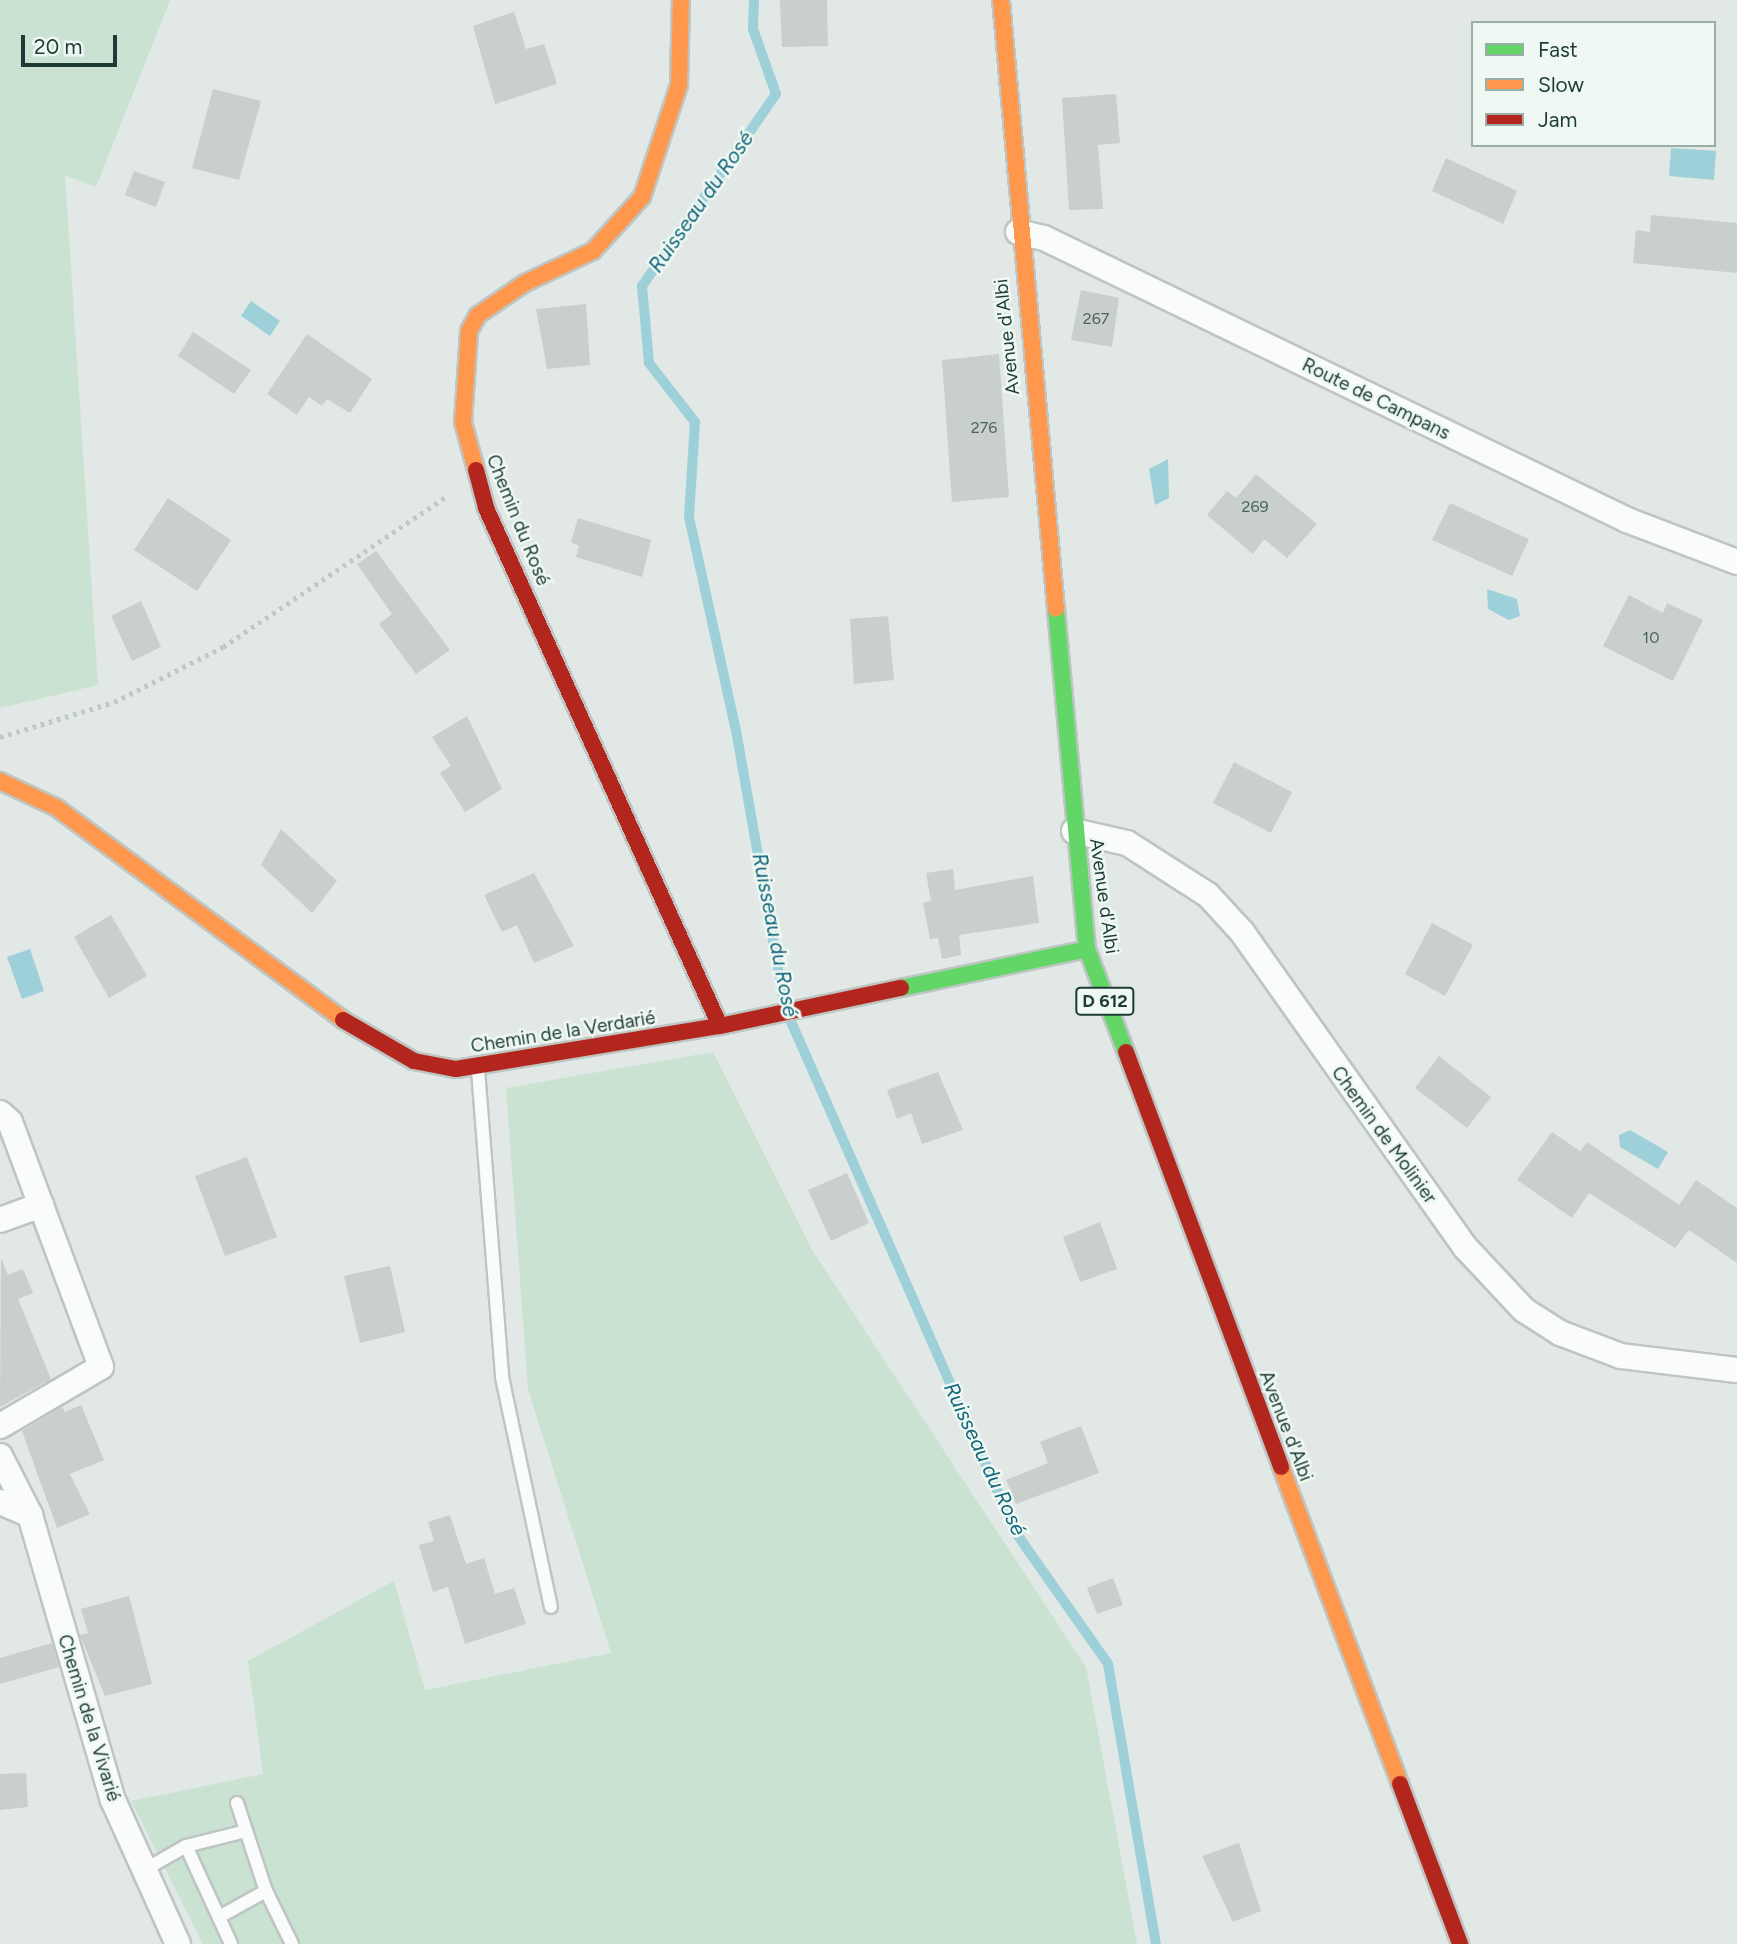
<!DOCTYPE html>
<html>
<head>
<meta charset="utf-8">
<style>
	body { margin:0 }
	#map { position:relative; width:1737px; height:1944px; overflow:hidden; background:#e1e8e5; font-family:Figtree,sans-serif }
	div>[style] { position:absolute }
	.green>* { inset:0; background:#c9e2d2 }
	.water>* { inset:0; background:#9ed0da }
	.stream>* { height:10px; margin:-5px; padding:0 5px; transform-origin:5px; border-radius:5px; background:#9ed0da }
	.building>* { inset:0; background:#c8cfcc }
	.path>* { height:4.5px; margin-top:-2.25px; transform-origin:0; background:repeating-linear-gradient(90deg,#bfc8c6 0 3.5px,transparent 0 8.5px) }
	.roads { filter:drop-shadow(2px 0 #bec5c2) drop-shadow(-2px 0 #bec5c2) drop-shadow(0 2px #bec5c2) drop-shadow(0 -2px #bec5c2) }
	.lane>* { height:12px; margin:-6px; padding:0 6px; transform-origin:6px; border-radius:6px; background:#fafcfb }
	.street>* { height:24px; margin:-12px; padding:0 12px; transform-origin:12px; border-radius:12px; background:#fafcfb }
	.fast>* { height:16px; margin:-8px; padding:0 8px; transform-origin:8px; border-radius:8px; background:#63d668 }
	.slow>* { height:16px; margin:-8px; padding:0 8px; transform-origin:8px; border-radius:8px; background:#ff974d }
	.jam>* { height:16px; margin:-8px; padding:0 8px; transform-origin:8px; border-radius:8px; background:#b3261e }
	span { translate:-50% -50%; white-space:nowrap; text-align:center; line-height:1.15; -webkit-text-stroke:5px #eff8f3; paint-order:stroke }
	.number-label { font-size:16px; color:#49625c }
	.number-label span { -webkit-text-stroke-width:0 }
	.shield-label span { padding:2px 5px; background:#eff8f3; border:2px solid; border-radius:5px; -webkit-text-stroke-width:0 }
	.shield-label { font-size:18px; color:#1e3c35; font-weight:700 }
	.street-label { font-size:19px; color:#1e3c35 }
	.water-label { font-size:21px; color:#14667c; font-style:italic }
	.legend { position:absolute; left:1471px; top:21px; width:245px; height:126px; box-sizing:border-box; background:#eff8f3; border:2px solid #9bada7; margin:0; padding:9px 12px; list-style:none; font-size:21px; color:#1e3c35 }
	.legend li { display:flex; align-items:center; gap:14px; height:35px }
	.legend b { width:35px; border:2px solid #9bada7 }
	.scale { position:absolute; left:21px; top:35px; width:96px; height:32px; box-sizing:border-box; border:4px solid #1e3c35; border-top:0; padding-left:9px; font-size:21px; line-height:24px; white-space:nowrap; color:#1e3c35; -webkit-text-stroke:5px #eff8f3; paint-order:stroke }
</style>
</head>
<body>
<div id="map">
	<div class="green">
		<div style="clip-path:polygon(0 0,170px 0,96px 187px,65px 175px,98px 685px,0 708px)"></div>
		<div style="clip-path:polygon(713px 1052px,812px 1250px,1086px 1667px,1137px 1944px,203px 1944px,131px 1801px,263px 1774px,248px 1661px,394px 1581px,425px 1690px,611px 1653px,528px 1389px,506px 1088px)"></div>
	</div>
	<div class="water">
		<div style="clip-path:polygon(1671px 148px,1716px 151px,1714px 180px,1669px 176px)"></div>
		<div style="clip-path:polygon(251px 301px,280px 321px,270px 336px,241px 316px)"></div>
		<div style="clip-path:polygon(1168px 459px,1169px 498px,1155px 505px,1149px 469px)"></div>
		<div style="clip-path:polygon(1487px 589px,1517px 599px,1520px 616px,1509px 620px,1488px 609px)"></div>
		<div style="clip-path:polygon(30px 949px,44px 991px,22px 999px,7px 957px)"></div>
		<div style="clip-path:polygon(1630px 1130px,1668px 1152px,1658px 1169px,1620px 1147px,1619px 1135px)"></div>
	</div>
	<div class="stream">
		<div style="left:754px;top:0;width:29px;rotate:92deg"></div>
		<div style="left:753px;top:29px;width:69px;rotate:70.5deg"></div>
		<div style="left:776px;top:94px;width:234px;rotate:124.9deg"></div>
		<div style="left:642px;top:286px;width:77px;rotate:84.8deg"></div>
		<div style="left:649px;top:363px;width:75px;rotate:52.1deg"></div>
		<div style="left:695px;top:422px;width:95px;rotate:93.6deg"></div>
		<div style="left:689px;top:517px;width:224px;rotate:77.6deg"></div>
		<div style="left:737px;top:736px;width:276px;rotate:80deg"></div>
		<div style="left:785px;top:1008px;width:574px;rotate:66.25deg"></div>
		<div style="left:1016px;top:1533px;width:160px;rotate:54.9deg"></div>
		<div style="left:1108px;top:1664px;width:284px;rotate:80.3deg"></div>
	</div>
	<div class="building">
		<div style="clip-path:polygon(780px 0,827px 0,828px 46px,782px 47px)"></div>
		<div style="clip-path:polygon(514px 12px,526px 49px,544px 44px,557px 84px,495px 104px,473px 26px)"></div>
		<div style="clip-path:polygon(213px 89px,261px 101px,239px 180px,192px 168px)"></div>
		<div style="clip-path:polygon(1116px 94px,1120px 143px,1098px 145px,1103px 209px,1069px 210px,1062px 98px)"></div>
		<div style="clip-path:polygon(1446px 158px,1517px 191px,1503px 224px,1432px 191px)"></div>
		<div style="clip-path:polygon(134px 171px,165px 182px,156px 207px,125px 195px)"></div>
		<div style="clip-path:polygon(1651px 215px,1737px 223px,1737px 273px,1633px 263px,1636px 230px,1650px 232px)"></div>
		<div style="clip-path:polygon(1081px 290px,1119px 298px,1112px 347px,1071px 340px)"></div>
		<div style="clip-path:polygon(586px 304px,590px 365px,547px 369px,536px 309px)"></div>
		<div style="clip-path:polygon(193px 332px,251px 370px,234px 394px,178px 356px)"></div>
		<div style="clip-path:polygon(307px 334px,372px 379px,350px 413px,327px 399px,322px 406px,309px 397px,297px 415px,267px 394px)"></div>
		<div style="clip-path:polygon(999px 354px,1009px 497px,952px 502px,942px 360px)"></div>
		<div style="clip-path:polygon(1256px 474px,1317px 524px,1287px 558px,1264px 539px,1253px 554px,1207px 515px,1227px 491px,1236px 498px)"></div>
		<div style="clip-path:polygon(168px 498px,231px 540px,197px 591px,134px 550px)"></div>
		<div style="clip-path:polygon(1450px 503px,1529px 539px,1512px 576px,1432px 540px)"></div>
		<div style="clip-path:polygon(578px 518px,651px 540px,642px 577px,576px 557px,579px 546px,571px 542px)"></div>
		<div style="clip-path:polygon(376px 551px,450px 650px,416px 674px,379px 624px,392px 614px,357px 564px)"></div>
		<div style="clip-path:polygon(1629px 595px,1663px 613px,1667px 603px,1703px 620px,1673px 681px,1603px 646px)"></div>
		<div style="clip-path:polygon(141px 601px,161px 647px,132px 661px,111px 616px)"></div>
		<div style="clip-path:polygon(888px 616px,894px 680px,854px 684px,850px 619px)"></div>
		<div style="clip-path:polygon(467px 716px,502px 789px,465px 812px,440px 773px,451px 766px,432px 737px)"></div>
		<div style="clip-path:polygon(1234px 762px,1292px 792px,1271px 833px,1213px 803px)"></div>
		<div style="clip-path:polygon(281px 829px,337px 881px,312px 913px,261px 865px)"></div>
		<div style="clip-path:polygon(953px 869px,955px 890px,1033px 876px,1039px 923px,959px 935px,961px 955px,942px 959px,938px 938px,930px 939px,923px 903px,931px 901px,926px 873px)"></div>
		<div style="clip-path:polygon(534px 873px,574px 946px,534px 963px,517px 925px,502px 932px,484px 895px)"></div>
		<div style="clip-path:polygon(111px 915px,147px 976px,109px 998px,74px 937px)"></div>
		<div style="clip-path:polygon(1432px 923px,1473px 945px,1445px 996px,1405px 974px)"></div>
		<div style="clip-path:polygon(1439px 1056px,1491px 1097px,1467px 1128px,1415px 1088px)"></div>
		<div style="clip-path:polygon(938px 1072px,963px 1130px,922px 1144px,911px 1113px,897px 1119px,887px 1090px)"></div>
		<div style="clip-path:polygon(1552px 1132px,1580px 1151px,1587px 1142px,1679px 1205px,1696px 1180px,1737px 1208px,1737px 1263px,1689px 1230px,1675px 1248px,1589px 1193px,1572px 1218px,1517px 1180px)"></div>
		<div style="clip-path:polygon(247px 1157px,277px 1237px,225px 1256px,195px 1176px)"></div>
		<div style="clip-path:polygon(847px 1173px,869px 1223px,831px 1241px,808px 1190px)"></div>
		<div style="clip-path:polygon(1100px 1222px,1117px 1269px,1080px 1282px,1063px 1237px)"></div>
		<div style="clip-path:polygon(1px 1258px,8px 1275px,23px 1269px,33px 1293px,18px 1299px,51px 1379px,0 1407px)"></div>
		<div style="clip-path:polygon(390px 1266px,405px 1332px,360px 1343px,344px 1276px)"></div>
		<div style="clip-path:polygon(81px 1405px,104px 1460px,70px 1474px,90px 1514px,57px 1528px,22px 1431px,62px 1407px,65px 1412px)"></div>
		<div style="clip-path:polygon(1081px 1426px,1099px 1473px,1016px 1504px,1006px 1480px,1048px 1463px,1040px 1442px)"></div>
		<div style="clip-path:polygon(450px 1515px,466px 1564px,484px 1558px,495px 1594px,514px 1588px,526px 1624px,465px 1644px,448px 1587px,433px 1592px,419px 1545px,434px 1541px,428px 1522px)"></div>
		<div style="clip-path:polygon(1113px 1578px,1123px 1605px,1097px 1614px,1087px 1588px)"></div>
		<div style="clip-path:polygon(129px 1596px,152px 1684px,105px 1696px,80px 1635px,88px 1633px,81px 1609px)"></div>
		<div style="clip-path:polygon(52px 1643px,59px 1667px,0 1684px,0 1658px)"></div>
		<div style="clip-path:polygon(26px 1773px,28px 1807px,0 1810px,0 1774px)"></div>
		<div style="clip-path:polygon(1239px 1843px,1261px 1911px,1233px 1922px,1202px 1856px)"></div>
	</div>
	<div class="path">
		<div style="left:0;top:737px;width:119px;rotate:-17.1deg"></div>
		<div style="left:114px;top:702px;width:122px;rotate:-26.8deg"></div>
		<div style="left:223px;top:647px;width:272px;rotate:-34deg"></div>
	</div>
	<div class="roads">
		<div class="lane">
			<div style="left:478px;top:1070px;width:308px;rotate:85.5deg"></div>
			<div style="left:502px;top:1377px;width:235px;rotate:78deg"></div>
			<div style="left:237px;top:1803px;width:93px;rotate:71.8deg"></div>
			<div style="left:266px;top:1891px;width:59px;rotate:63.9deg"></div>
			<div style="left:186px;top:1846px;width:62px;rotate:-14deg"></div>
			<div style="left:144px;top:1870px;width:48px;rotate:-29.7deg"></div>
			<div style="left:186px;top:1846px;width:108px;rotate:65.3deg"></div>
			<div style="left:219px;top:1917px;width:54px;rotate:-29deg"></div>
		</div>
		<div class="street">
			<div style="left:1018px;top:232px;width:27px;rotate:13deg"></div>
			<div style="left:1044px;top:238px;width:648px;rotate:25.81deg"></div>
			<div style="left:1627px;top:520px;width:118px;rotate:20.9deg"></div>
			<div style="left:1074px;top:831px;width:54px;rotate:12.8deg"></div>
			<div style="left:1127px;top:843px;width:96px;rotate:32.7deg"></div>
			<div style="left:1208px;top:895px;width:50px;rotate:47.4deg"></div>
			<div style="left:1242px;top:932px;width:386px;rotate:54.7deg"></div>
			<div style="left:1465px;top:1247px;width:86px;rotate:46.9deg"></div>
			<div style="left:1524px;top:1310px;width:43px;rotate:32.6deg"></div>
			<div style="left:1560px;top:1333px;width:65px;rotate:20.7deg"></div>
			<div style="left:1621px;top:1356px;width:117px;rotate:6.9deg"></div>
			<div style="left:0;top:1113px;width:13px;rotate:42deg"></div>
			<div style="left:10px;top:1122px;width:261px;rotate:69.6deg"></div>
			<div style="left:101px;top:1367px;width:117px;rotate:149.7deg"></div>
			<div style="left:0;top:1220px;width:44px;rotate:-20.1deg"></div>
			<div style="left:0;top:1456px;width:66px;rotate:63deg"></div>
			<div style="left:0;top:1502px;width:33px;rotate:23deg"></div>
			<div style="left:30px;top:1515px;width:297px;rotate:73.8deg"></div>
			<div style="left:113px;top:1800px;width:158px;rotate:65.7deg"></div>
		</div>
		<div class="fast">
			<div style="left:1056px;top:609px;width:341px;rotate:84.8deg"></div>
			<div style="left:1087px;top:949px;width:110px;rotate:69.3deg"></div>
			<div style="left:901px;top:988px;width:190px;rotate:-11.8deg"></div>
		</div>
		<div class="slow">
			<div style="left:1001px;top:0;width:611px;rotate:84.84deg"></div>
			<div style="left:476px;top:470px;width:50px;rotate:-105.2deg"></div>
			<div style="left:463px;top:422px;width:91px;rotate:-86.2deg"></div>
			<div style="left:469px;top:331px;width:18px;rotate:-61deg"></div>
			<div style="left:478px;top:315px;width:57px;rotate:-34.2deg"></div>
			<div style="left:525px;top:283px;width:75px;rotate:-25.2deg"></div>
			<div style="left:593px;top:251px;width:73px;rotate:-47.8deg"></div>
			<div style="left:642px;top:197px;width:118px;rotate:-71.7deg"></div>
			<div style="left:679px;top:85px;width:85px;rotate:-88.7deg"></div>
			<div style="left:0;top:781px;width:63px;rotate:25.3deg"></div>
			<div style="left:57px;top:808px;width:356px;rotate:36.5deg"></div>
			<div style="left:1281px;top:1467px;width:339px;rotate:69.4deg"></div>
		</div>
		<div class="jam">
			<div style="left:476px;top:470px;width:39px;rotate:75deg"></div>
			<div style="left:486px;top:508px;width:568px;rotate:65.69deg"></div>
			<div style="left:343px;top:1020px;width:82px;rotate:30deg"></div>
			<div style="left:414px;top:1061px;width:43px;rotate:10.8deg"></div>
			<div style="left:456px;top:1069px;width:267px;rotate:-9.3deg"></div>
			<div style="left:720px;top:1026px;width:185px;rotate:-11.9deg"></div>
			<div style="left:1126px;top:1052px;width:443px;rotate:69.5deg"></div>
			<div style="left:1400px;top:1784px;width:171px;rotate:69.4deg"></div>
		</div>
	</div>
	<div class="number-label">
		<span style="left:1096px;top:319px">267</span>
		<span style="left:984px;top:428px">276</span>
		<span style="left:1255px;top:507px">269</span>
		<span style="left:1651px;top:638px">10</span>
	</div>
	<div class="shield-label">
		<span style="left:1105px;top:1001px">D 612</span>
	</div>
	<div class="street-label">
		<span style="left:1007px;top:337px;rotate:-96deg">Avenue d'Albi</span>
		<span style="left:1376px;top:399px;rotate:26deg">Route de Campans</span>
		<span style="left:518px;top:520px;rotate:68deg">Chemin du Rosé</span>
		<span style="left:1104px;top:896px;rotate:82deg">Avenue d'Albi</span>
		<span style="left:563px;top:1032px;rotate:-9deg">Chemin de la Verdarié</span>
		<span style="left:1384px;top:1135px;rotate:54deg">Chemin de Molinier</span>
		<span style="left:1286px;top:1426px;rotate:69deg">Avenue d'Albi</span>
		<span style="left:89px;top:1718px;rotate:73deg">Chemin de la Vivarié</span>
	</div>
	<div class="water-label">
		<span style="left:701px;top:202px;rotate:-55deg">Ruisseau du Rosé</span>
		<span style="left:775px;top:935px;rotate:79deg">Ruisseau du Rosé</span>
		<span style="left:985px;top:1459px;rotate:65deg">Ruisseau du Rosé</span>
	</div>
	<ul class="legend">
	<li><b style="height:9px;background:#63d668"></b>Fast</li>
	<li><b style="height:9px;background:#ff974d"></b>Slow</li>
	<li><b style="height:9px;background:#b3261e"></b>Jam</li>
	</ul>
	<div class="scale">20 m</div>
</div>
</body>
</html>
